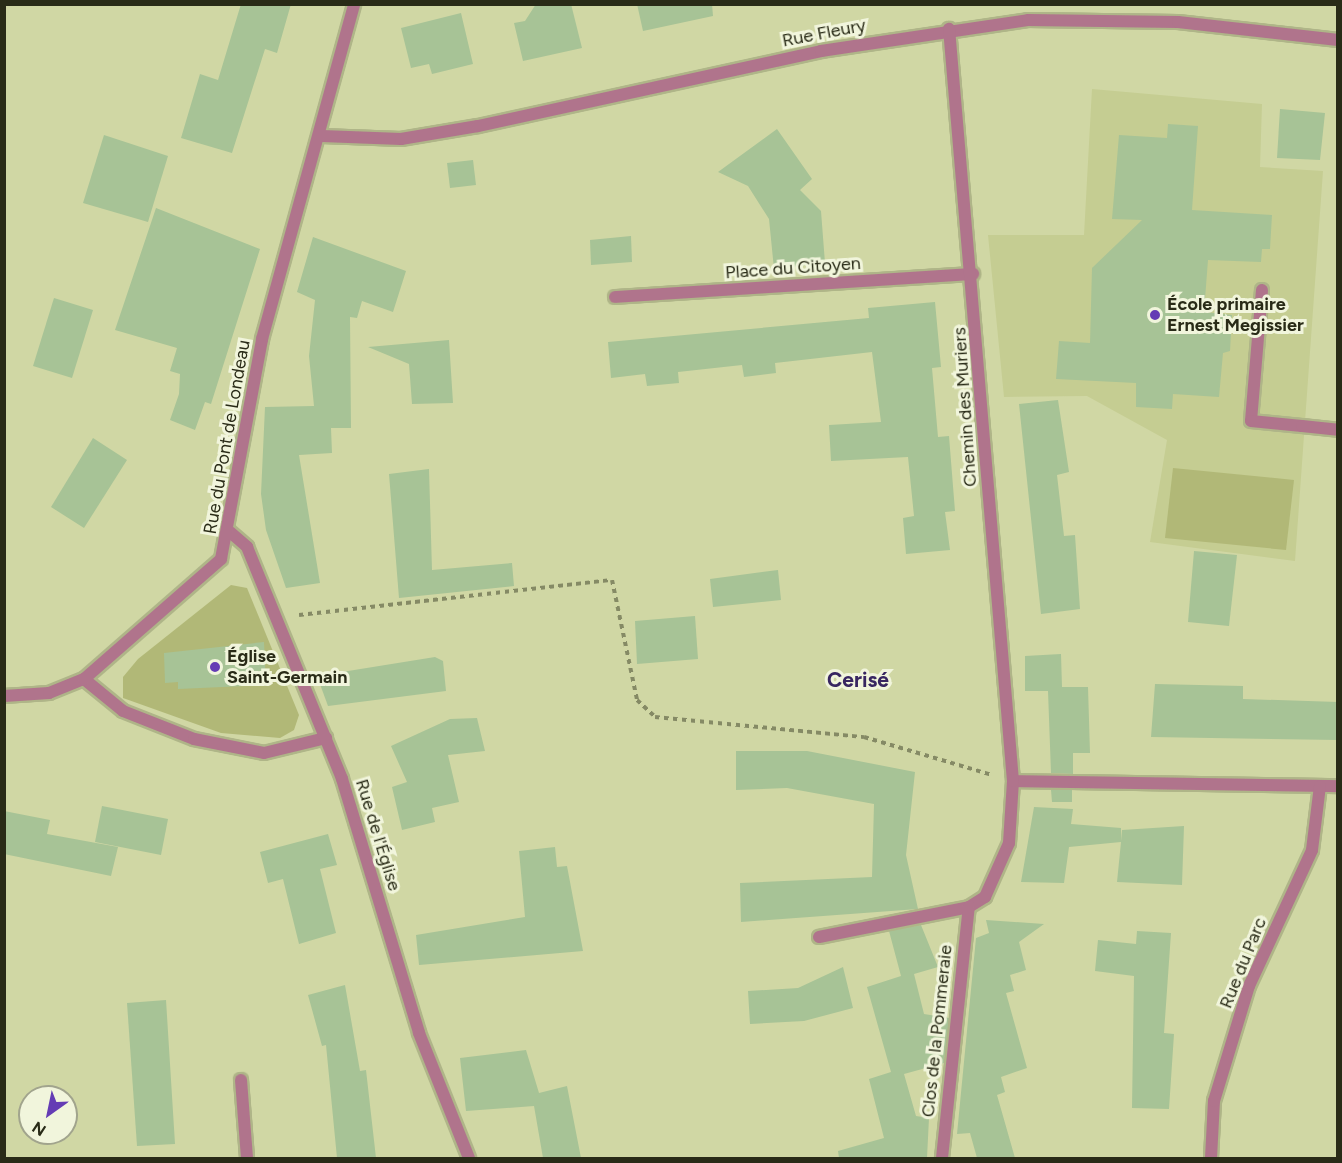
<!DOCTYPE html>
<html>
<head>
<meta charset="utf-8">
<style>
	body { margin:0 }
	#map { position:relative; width:1342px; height:1163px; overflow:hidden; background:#d0d7a4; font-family:Figtree,sans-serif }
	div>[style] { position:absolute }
	.built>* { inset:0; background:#c5cd92 }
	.green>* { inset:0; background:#b1b877 }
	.building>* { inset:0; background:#a7c396 }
	.path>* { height:4px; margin-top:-2px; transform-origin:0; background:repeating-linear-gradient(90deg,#858a65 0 4.5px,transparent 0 9px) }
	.roads { filter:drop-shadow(2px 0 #afb588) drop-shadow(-2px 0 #afb588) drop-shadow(0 2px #afb588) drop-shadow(0 -2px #afb588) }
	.lane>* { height:12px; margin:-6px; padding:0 6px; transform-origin:6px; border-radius:6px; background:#b0748c }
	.street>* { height:12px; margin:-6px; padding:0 6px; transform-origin:6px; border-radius:6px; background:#b0748c }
	.dots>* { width:16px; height:16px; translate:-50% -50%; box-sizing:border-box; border:3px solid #f1f5dc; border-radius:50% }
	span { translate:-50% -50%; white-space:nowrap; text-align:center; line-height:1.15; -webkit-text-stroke:6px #f1f5dc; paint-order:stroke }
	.street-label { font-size:18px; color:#292b17 }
	.poi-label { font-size:18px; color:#292b17; font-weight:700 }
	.left { translate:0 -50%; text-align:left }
	.quarter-label { font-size:21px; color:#382661; font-weight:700 }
	.frame { position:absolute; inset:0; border:6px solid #292b17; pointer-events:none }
	.north { position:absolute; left:18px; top:1085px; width:60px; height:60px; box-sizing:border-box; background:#f1f5dc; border:2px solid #a1a48d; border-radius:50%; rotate:213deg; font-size:16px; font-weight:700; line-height:24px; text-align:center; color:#292b17 }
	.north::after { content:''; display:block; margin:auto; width:21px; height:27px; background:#643cb4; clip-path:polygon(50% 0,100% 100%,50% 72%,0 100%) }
</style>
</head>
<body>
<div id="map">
	<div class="built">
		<div style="clip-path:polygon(1092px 89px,1262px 104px,1260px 167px,1323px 171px,1295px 561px,1150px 542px,1167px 440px,1087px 396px,1004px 397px,988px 235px,1084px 235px)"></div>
	</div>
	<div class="green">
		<div style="clip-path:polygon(1173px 468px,1294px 480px,1286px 550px,1165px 538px)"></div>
		<div style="clip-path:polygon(231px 585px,247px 588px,299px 715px,294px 730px,280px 738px,221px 733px,123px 698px,123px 677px,138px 659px)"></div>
	</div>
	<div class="building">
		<div style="clip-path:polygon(241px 4px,291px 4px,277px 53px,265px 49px,232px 153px,181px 138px,200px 74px,218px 80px)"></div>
		<div style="clip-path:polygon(536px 4px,571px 4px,582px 48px,523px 61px,514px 23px,525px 21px)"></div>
		<div style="clip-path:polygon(637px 4px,712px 4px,713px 16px,643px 31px)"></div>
		<div style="clip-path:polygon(461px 13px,473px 64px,432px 74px,429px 64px,411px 68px,401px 28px)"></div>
		<div style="clip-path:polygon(1280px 109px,1325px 113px,1320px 160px,1277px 158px)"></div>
		<div style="clip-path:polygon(1168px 124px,1198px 126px,1192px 210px,1272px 215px,1270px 249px,1262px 249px,1261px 262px,1208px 260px,1204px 312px,1232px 315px,1230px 351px,1223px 353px,1219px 397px,1173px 394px,1172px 409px,1136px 407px,1136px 383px,1056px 379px,1059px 341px,1090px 343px,1092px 268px,1142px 220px,1112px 219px,1119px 135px,1167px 138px)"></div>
		<div style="clip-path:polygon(777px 129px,812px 179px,800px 190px,821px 211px,825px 263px,774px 269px,769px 219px,748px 186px,718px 172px)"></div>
		<div style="clip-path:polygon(104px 135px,168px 156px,148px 222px,83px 203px)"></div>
		<div style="clip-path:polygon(473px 160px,476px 185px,450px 188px,447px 163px)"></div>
		<div style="clip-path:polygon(156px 208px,260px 249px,211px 404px,205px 402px,195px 430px,170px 420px,179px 394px,180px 374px,170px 371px,177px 348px,115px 330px)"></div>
		<div style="clip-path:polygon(631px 236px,632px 262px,591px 265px,590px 240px)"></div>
		<div style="clip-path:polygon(313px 237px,406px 271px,393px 312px,362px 301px,357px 318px,350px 317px,351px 428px,331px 428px,332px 453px,299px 455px,320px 583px,286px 588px,266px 530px,261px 494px,265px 407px,314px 406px,309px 356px,315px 300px,297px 292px)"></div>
		<div style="clip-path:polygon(54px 298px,93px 310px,72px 378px,33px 366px)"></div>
		<div style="clip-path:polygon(935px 302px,941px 367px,932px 368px,938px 437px,949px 436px,955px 511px,945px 512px,950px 550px,906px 554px,903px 518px,914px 516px,908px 457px,831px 461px,829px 425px,881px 422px,872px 352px,775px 363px,776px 373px,744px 377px,742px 365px,678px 372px,679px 383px,647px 386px,645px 374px,611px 378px,608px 342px,869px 318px,868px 308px)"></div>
		<div style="clip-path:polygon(449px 340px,453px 403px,412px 404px,409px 364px,368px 347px)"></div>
		<div style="clip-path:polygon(1058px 400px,1069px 472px,1057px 475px,1064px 536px,1075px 535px,1080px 609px,1041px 614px,1019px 404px)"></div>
		<div style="clip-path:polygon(93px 438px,127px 460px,84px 528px,51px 507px)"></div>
		<div style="clip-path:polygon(429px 469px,432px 570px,512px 563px,514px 586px,399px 598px,389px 474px)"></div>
		<div style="clip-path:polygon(1194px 551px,1237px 555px,1229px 626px,1188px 622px)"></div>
		<div style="clip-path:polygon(778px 570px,781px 600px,713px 607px,710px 579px)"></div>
		<div style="clip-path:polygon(695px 616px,698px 659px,637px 664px,635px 621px)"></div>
		<div style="clip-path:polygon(264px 642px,266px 685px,178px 689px,178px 682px,165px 683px,164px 653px)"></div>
		<div style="clip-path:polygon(1061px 654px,1062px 687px,1088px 687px,1090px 753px,1073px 753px,1073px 774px,1051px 773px,1048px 691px,1025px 691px,1025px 656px)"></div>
		<div style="clip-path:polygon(435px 657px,443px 661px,446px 691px,328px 706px,317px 676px)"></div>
		<div style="clip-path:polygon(1155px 684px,1243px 686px,1243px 699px,1338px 702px,1338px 740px,1151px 737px)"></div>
		<div style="clip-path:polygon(477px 718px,485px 751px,448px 755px,459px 802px,432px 808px,435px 822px,402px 830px,392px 787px,407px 782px,391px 746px,450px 719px)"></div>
		<div style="clip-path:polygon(736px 751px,807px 751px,915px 772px,906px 855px,918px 909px,741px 922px,740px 883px,872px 877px,874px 804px,787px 788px,736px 790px)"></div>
		<div style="clip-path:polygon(1051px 790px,1072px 790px,1072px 802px,1052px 802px)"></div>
		<div style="clip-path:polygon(102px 806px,168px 819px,161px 855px,95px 842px)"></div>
		<div style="clip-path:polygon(1034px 807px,1073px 809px,1071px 824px,1121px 828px,1121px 841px,1122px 830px,1184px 826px,1182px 885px,1117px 882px,1121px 842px,1069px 847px,1064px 883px,1021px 882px)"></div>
		<div style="clip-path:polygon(4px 811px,50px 820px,47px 834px,118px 847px,111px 876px,4px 854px)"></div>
		<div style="clip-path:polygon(328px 834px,337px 865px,320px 869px,336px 933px,299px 944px,283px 879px,268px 883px,260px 852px)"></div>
		<div style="clip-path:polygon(555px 847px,557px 867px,567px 866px,583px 951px,419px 965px,416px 935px,525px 917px,519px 851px)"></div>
		<div style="clip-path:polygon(986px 920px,1044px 924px,1019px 942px,1026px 970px,1010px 975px,1014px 991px,1006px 993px,1027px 1068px,1001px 1077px,1005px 1092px,997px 1095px,1015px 1158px,977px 1158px,970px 1133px,957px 1134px,976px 938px,989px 933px)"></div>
		<div style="clip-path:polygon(921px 925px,938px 967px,914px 974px,924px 1014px,949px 1018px,944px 1063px,904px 1074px,916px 1116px,929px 1118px,927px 1158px,839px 1158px,838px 1151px,884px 1138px,869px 1079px,891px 1072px,867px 987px,901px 976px,889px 931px)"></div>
		<div style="clip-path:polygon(1137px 931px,1171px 933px,1164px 1033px,1174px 1034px,1169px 1109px,1132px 1108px,1134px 976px,1095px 971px,1098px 940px,1136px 944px)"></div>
		<div style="clip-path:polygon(843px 967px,853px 1008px,804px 1021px,750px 1024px,748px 991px,798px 988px)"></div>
		<div style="clip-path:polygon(345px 985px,360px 1071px,366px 1070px,376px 1158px,337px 1158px,326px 1045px,322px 1046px,308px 995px)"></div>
		<div style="clip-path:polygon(166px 1000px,175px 1144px,137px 1146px,127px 1003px)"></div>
		<div style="clip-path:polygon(526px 1050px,539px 1093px,567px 1086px,581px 1158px,543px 1158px,534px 1106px,466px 1111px,460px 1058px)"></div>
	</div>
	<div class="path">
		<div style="left:299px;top:615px;width:315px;rotate:-6.4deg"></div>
		<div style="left:612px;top:580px;width:123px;rotate:78.2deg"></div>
		<div style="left:637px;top:700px;width:25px;rotate:43deg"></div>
		<div style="left:655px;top:717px;width:210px;rotate:5.5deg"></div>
		<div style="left:864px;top:737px;width:134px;rotate:16.5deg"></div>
	</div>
	<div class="roads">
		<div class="lane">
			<div style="left:1262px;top:290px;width:131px;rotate:94.8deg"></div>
			<div style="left:1251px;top:421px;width:51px;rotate:5.6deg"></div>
			<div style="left:84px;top:679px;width:50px;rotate:39.4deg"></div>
			<div style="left:123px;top:711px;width:76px;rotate:21.5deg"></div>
			<div style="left:194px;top:739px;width:71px;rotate:11.3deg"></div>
			<div style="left:264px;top:753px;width:64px;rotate:-13.6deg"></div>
		</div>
		<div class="street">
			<div style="left:322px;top:136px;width:79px;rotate:2.2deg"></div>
			<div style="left:401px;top:139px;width:78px;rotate:-9.6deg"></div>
			<div style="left:478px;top:126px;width:351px;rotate:-12.3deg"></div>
			<div style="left:821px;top:51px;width:209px;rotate:-8.5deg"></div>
			<div style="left:1028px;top:20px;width:150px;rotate:0.8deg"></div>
			<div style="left:1178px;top:22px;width:161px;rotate:6.4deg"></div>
			<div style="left:615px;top:297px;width:359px;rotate:-3.7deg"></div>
			<div style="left:1302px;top:426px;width:36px;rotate:6deg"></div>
			<div style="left:230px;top:532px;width:23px;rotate:41deg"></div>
			<div style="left:247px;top:547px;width:251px;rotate:67.7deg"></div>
			<div style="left:342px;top:779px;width:265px;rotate:73.1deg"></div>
			<div style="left:419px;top:1033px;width:135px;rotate:68.2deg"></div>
			<div style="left:4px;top:696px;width:45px;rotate:-3.8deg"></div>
			<div style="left:49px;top:693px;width:38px;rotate:-22deg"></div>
			<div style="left:84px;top:679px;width:182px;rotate:-41.2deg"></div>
			<div style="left:221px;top:559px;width:224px;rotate:-79.4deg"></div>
			<div style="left:262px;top:339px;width:347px;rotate:-74.6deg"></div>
			<div style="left:1013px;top:781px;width:325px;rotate:0.9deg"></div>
			<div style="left:819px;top:937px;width:153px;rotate:-11.3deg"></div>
			<div style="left:969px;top:907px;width:19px;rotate:-32deg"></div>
			<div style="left:985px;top:897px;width:59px;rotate:-66deg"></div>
			<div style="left:1009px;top:843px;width:62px;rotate:-86.3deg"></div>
			<div style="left:1013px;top:781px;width:755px;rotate:-94.86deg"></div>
			<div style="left:241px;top:1080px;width:78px;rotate:85.6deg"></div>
			<div style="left:942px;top:1158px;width:252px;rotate:-83.9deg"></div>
			<div style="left:1211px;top:1158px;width:57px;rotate:-87deg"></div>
			<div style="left:1214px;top:1101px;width:120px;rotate:-73.1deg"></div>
			<div style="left:1249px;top:986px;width:150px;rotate:-65.1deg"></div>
			<div style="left:1312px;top:850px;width:64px;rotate:-82.9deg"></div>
		</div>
	</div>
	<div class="dots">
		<div style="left:1155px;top:315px;background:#643cb4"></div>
		<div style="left:215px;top:667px;background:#643cb4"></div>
	</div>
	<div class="street-label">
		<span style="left:824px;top:33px;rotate:-11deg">Rue Fleury</span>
		<span style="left:793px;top:268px;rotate:-4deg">Place du Citoyen</span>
		<span style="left:965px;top:407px;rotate:-94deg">Chemin des Muriers</span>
		<span style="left:227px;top:437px;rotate:-80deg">Rue du Pont de Londeau</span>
		<span style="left:378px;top:835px;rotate:73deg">Rue de l'Église</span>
		<span style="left:1243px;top:963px;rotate:-68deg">Rue du Parc</span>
		<span style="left:937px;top:1031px;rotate:-84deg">Clos de la Pommeraie</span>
	</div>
	<div class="poi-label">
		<span class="left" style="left:1167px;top:315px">École primaire<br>Ernest Megissier</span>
		<span class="left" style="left:227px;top:667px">Église<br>Saint-Germain</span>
	</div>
	<div class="quarter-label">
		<span style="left:858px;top:680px">Cerisé</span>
	</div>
	<div class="frame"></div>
	<div class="north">N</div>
</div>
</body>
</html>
